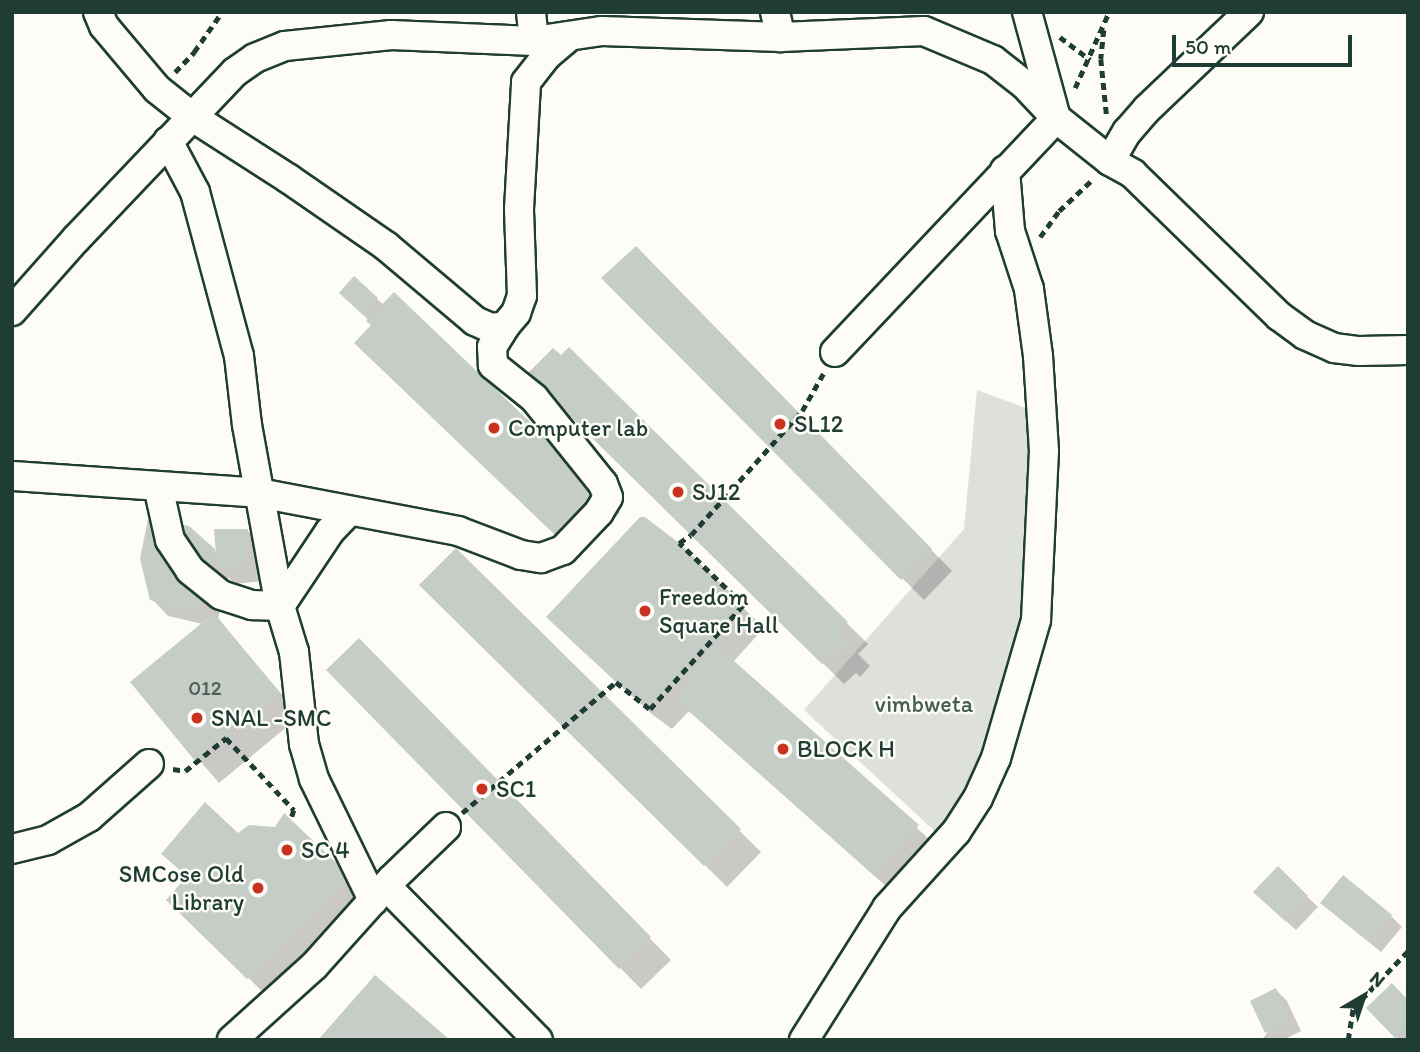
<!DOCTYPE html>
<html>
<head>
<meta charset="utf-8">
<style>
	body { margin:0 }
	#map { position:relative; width:1420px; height:1052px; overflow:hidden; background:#fdfcf7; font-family:Itim,sans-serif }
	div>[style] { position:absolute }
	.green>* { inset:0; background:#dde0db }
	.shadow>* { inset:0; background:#0003 }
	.building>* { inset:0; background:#c6cdc7 }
	.path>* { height:4.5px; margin-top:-2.25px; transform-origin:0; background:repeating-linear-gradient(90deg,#1f3d34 0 7px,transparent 0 12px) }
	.roads { filter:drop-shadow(2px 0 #1f3d34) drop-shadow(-2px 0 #1f3d34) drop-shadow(0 2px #1f3d34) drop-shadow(0 -2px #1f3d34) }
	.minor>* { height:28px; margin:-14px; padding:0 14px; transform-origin:14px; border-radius:14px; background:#fdfcf7 }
	.dots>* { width:19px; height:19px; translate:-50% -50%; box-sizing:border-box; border:4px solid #fdfcf7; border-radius:50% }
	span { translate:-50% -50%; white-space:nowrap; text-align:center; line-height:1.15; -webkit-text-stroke:5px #fdfcf7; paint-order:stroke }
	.number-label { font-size:21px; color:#496159 }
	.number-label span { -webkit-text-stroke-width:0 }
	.poi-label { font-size:24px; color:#1f3d34 }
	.left { translate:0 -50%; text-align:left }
	.right { translate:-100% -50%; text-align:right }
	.park-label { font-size:24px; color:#455e55 }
	.frame { position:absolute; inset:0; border:14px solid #1f3d34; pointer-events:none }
	.north { position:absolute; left:1329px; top:961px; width:70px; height:70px; -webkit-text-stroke:5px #fdfcf7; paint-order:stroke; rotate:39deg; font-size:19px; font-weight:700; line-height:28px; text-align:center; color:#1f3d34 }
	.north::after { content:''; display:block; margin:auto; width:24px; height:32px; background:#1f3d34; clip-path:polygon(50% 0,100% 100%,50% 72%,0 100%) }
	.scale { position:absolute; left:1172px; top:35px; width:180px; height:32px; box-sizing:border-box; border:4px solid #1f3d34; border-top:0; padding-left:9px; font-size:21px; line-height:24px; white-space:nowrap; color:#1f3d34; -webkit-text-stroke:5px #fdfcf7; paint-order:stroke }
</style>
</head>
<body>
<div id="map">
	<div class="green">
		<div style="clip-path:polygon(977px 390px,1042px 414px,1034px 630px,955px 850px,804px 710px,964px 529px)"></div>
	</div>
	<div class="shadow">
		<div style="clip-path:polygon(636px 249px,952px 571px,924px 600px,604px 278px)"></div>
		<div style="clip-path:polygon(354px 279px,620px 512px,578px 555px,378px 364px,373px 325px,352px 303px)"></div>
		<div style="clip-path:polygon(569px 349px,868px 644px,858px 654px,870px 666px,860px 677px,856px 673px,844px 684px,530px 374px,561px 358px)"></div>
		<div style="clip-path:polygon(189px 527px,218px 554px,248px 531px,264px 548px,263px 581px,235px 584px,228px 577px,218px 619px,300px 716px,219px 783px,132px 682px,203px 624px,168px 616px,152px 599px)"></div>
		<div style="clip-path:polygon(678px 544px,764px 628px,733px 662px,939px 848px,897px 896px,689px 711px,672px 729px,653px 715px,570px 639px)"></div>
		<div style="clip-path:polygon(456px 551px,761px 852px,727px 887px,422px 585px)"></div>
		<div style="clip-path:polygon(359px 641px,671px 960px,641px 989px,328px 670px)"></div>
		<div style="clip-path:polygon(284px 816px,371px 900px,270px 999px,190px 921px,188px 878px,163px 854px,275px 828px)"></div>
		<div style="clip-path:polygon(1278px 869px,1318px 907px,1296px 930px,1266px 903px)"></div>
		<div style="clip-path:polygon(1333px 913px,1391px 916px,1402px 927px,1381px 952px)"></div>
		<div style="clip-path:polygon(1276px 990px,1287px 1001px,1301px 1031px,1283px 1040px,1262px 1040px,1267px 1033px,1252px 1002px)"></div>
		<div style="clip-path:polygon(1408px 1002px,1408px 1040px,1399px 1040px,1369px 1008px)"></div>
	</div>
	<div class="building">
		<div style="clip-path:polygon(636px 246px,932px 549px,901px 580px,601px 278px)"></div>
		<div style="clip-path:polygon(354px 276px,378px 298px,363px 315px,339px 293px)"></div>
		<div style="clip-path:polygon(394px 292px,600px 489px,555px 535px,354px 343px,371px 325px,366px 321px)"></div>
		<div style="clip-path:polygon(569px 347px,848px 622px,838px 632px,850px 644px,837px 657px,833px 653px,822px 664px,527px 374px,553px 348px,561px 355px)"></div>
		<div style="clip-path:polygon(640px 517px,645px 517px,679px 543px,743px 605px,650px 709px,629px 694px,546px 617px)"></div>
		<div style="clip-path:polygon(148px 519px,189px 526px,215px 549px,201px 608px,177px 608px,150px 600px,140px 559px)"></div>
		<div style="clip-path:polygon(214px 529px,248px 529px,247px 565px,217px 568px)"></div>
		<div style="clip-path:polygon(456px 548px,741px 829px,704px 866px,419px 585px)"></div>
		<div style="clip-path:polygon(214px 613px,280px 693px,196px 762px,130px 682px)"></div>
		<div style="clip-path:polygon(359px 638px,651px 937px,619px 969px,326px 670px)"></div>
		<div style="clip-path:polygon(716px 645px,919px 825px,875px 876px,675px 699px,690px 683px,686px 680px)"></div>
		<div style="clip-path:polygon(205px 802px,238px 833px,249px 825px,275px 827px,284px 813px,351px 877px,247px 979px,166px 900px,187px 876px,161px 854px)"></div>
		<div style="clip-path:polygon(1278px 866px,1308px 896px,1285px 921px,1253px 892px)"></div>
		<div style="clip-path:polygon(1343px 875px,1392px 915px,1369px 942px,1320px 903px)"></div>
		<div style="clip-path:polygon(375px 975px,450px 1040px,318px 1040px)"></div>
		<div style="clip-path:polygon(1392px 983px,1408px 1000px,1408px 1026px,1395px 1038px,1366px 1008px)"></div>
		<div style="clip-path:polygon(1276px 988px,1291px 1020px,1265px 1033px,1250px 1001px)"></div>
	</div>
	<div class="path">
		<div style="left:1104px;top:30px;width:29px;rotate:96deg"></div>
		<div style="left:1101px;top:59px;width:59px;rotate:84.2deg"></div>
		<div style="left:1060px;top:37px;width:38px;rotate:37deg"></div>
		<div style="left:175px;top:72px;width:28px;rotate:-46deg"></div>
		<div style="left:194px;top:52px;width:49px;rotate:-55deg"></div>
		<div style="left:1075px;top:88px;width:83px;rotate:-65.9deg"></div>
		<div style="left:1040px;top:237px;width:32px;rotate:-54deg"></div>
		<div style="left:1059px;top:211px;width:47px;rotate:-43.3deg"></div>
		<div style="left:173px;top:769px;width:12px;rotate:9deg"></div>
		<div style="left:185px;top:771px;width:53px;rotate:-38.8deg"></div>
		<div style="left:226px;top:738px;width:99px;rotate:46.6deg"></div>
		<div style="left:294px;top:810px;width:10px;rotate:107deg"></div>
		<div style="left:462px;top:813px;width:202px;rotate:-40.4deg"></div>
		<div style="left:616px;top:682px;width:43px;rotate:38.5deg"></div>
		<div style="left:650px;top:709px;width:140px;rotate:-48.2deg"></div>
		<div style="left:743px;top:605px;width:89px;rotate:-135.9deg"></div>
		<div style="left:679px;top:543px;width:14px;rotate:-34deg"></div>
		<div style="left:691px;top:535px;width:166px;rotate:-48.2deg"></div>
		<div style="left:802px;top:411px;width:43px;rotate:-60.4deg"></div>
		<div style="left:1348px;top:1040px;width:32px;rotate:-81deg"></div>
		<div style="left:1353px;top:1008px;width:79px;rotate:-46deg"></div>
	</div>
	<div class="roads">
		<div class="minor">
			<div style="left:98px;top:12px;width:15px;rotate:67deg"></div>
			<div style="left:104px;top:26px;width:82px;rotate:49.9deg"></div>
			<div style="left:157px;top:89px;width:43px;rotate:38.5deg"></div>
			<div style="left:191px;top:116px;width:117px;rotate:32.7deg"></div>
			<div style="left:289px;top:179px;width:118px;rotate:34.6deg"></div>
			<div style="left:386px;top:246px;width:116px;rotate:40.1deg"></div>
			<div style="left:475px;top:321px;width:17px;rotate:24deg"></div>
			<div style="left:491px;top:328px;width:14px;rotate:-8deg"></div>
			<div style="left:505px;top:326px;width:17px;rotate:-50deg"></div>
			<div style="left:516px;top:313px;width:18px;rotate:-71deg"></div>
			<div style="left:522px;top:296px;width:87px;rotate:-92deg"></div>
			<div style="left:519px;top:209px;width:127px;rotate:-86.8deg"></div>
			<div style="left:526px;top:82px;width:33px;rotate:-52deg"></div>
			<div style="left:546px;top:56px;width:31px;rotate:-40deg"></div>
			<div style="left:531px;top:12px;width:29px;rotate:84deg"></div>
			<div style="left:775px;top:12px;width:26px;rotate:77deg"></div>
			<div style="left:168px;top:141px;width:58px;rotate:62.1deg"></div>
			<div style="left:195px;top:192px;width:170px;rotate:75deg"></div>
			<div style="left:239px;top:356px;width:69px;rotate:83.4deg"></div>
			<div style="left:247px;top:425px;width:184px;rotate:79.7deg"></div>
			<div style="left:280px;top:606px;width:48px;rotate:73.1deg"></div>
			<div style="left:294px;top:652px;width:93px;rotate:83.8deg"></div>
			<div style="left:304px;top:744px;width:36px;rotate:74deg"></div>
			<div style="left:314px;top:779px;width:135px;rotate:64deg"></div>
			<div style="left:1110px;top:161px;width:34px;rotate:-60deg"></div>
			<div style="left:1127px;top:132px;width:30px;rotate:-49deg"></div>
			<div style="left:1147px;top:109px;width:141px;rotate:-43.6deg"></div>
			<div style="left:12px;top:311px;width:96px;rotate:-48.4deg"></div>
			<div style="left:76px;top:239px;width:231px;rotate:-46.4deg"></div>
			<div style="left:235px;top:72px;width:24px;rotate:-35deg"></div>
			<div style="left:255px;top:58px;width:32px;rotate:-22deg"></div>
			<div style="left:285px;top:46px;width:107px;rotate:-5.9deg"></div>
			<div style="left:391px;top:35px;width:143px;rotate:2.4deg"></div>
			<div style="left:534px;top:41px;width:69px;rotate:-8.4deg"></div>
			<div style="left:602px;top:31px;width:179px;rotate:1.9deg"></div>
			<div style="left:781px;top:37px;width:143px;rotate:-2.4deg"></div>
			<div style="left:924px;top:31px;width:75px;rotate:22.8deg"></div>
			<div style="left:993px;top:60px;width:39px;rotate:38deg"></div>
			<div style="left:1024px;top:84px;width:47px;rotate:46.7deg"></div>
			<div style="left:1056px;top:118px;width:69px;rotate:38.5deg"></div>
			<div style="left:1110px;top:161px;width:26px;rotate:29deg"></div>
			<div style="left:1133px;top:174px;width:204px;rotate:44.2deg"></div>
			<div style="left:1279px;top:316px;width:32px;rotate:36deg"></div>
			<div style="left:1305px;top:335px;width:32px;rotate:24deg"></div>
			<div style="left:1334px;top:348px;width:25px;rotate:7deg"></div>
			<div style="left:1359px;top:351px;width:49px;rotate:-1.2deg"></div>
			<div style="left:835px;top:352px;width:322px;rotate:-46.6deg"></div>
			<div style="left:1056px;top:118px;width:110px;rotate:-105.3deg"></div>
			<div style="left:12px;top:476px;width:248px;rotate:3.9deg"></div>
			<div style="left:259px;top:493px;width:203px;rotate:10.8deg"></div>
			<div style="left:458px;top:531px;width:67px;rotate:20.9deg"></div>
			<div style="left:521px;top:555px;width:20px;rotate:9deg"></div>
			<div style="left:541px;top:558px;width:23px;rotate:-20deg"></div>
			<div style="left:563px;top:550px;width:52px;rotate:-46.5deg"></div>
			<div style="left:599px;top:512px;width:17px;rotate:-59deg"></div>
			<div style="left:608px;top:497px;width:14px;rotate:-111deg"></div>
			<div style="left:603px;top:484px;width:110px;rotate:-128.7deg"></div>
			<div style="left:534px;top:398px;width:53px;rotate:-141.2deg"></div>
			<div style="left:493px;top:365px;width:18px;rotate:-93deg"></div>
			<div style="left:492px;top:347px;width:25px;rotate:-58deg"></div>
			<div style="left:158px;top:486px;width:55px;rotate:77.5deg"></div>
			<div style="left:170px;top:540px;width:36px;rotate:56deg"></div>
			<div style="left:190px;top:570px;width:40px;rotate:39deg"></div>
			<div style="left:221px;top:595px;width:33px;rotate:18deg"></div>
			<div style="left:252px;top:605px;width:28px;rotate:2deg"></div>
			<div style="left:280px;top:606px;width:90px;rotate:-56.3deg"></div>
			<div style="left:330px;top:531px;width:28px;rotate:-46deg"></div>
			<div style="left:12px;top:849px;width:37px;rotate:-14deg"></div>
			<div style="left:48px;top:840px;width:47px;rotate:-29.3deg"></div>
			<div style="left:89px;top:817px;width:80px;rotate:-41.5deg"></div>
			<div style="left:386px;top:886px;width:216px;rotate:45.4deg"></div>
			<div style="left:232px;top:1040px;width:110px;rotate:-42.1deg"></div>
			<div style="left:314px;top:966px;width:117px;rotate:-48.1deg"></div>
			<div style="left:392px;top:879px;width:75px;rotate:-43.9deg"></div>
			<div style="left:804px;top:1040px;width:156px;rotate:-57.8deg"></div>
			<div style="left:887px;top:908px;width:103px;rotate:-47.8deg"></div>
			<div style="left:956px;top:832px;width:40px;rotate:-57.1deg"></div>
			<div style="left:978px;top:798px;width:44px;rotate:-65.8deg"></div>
			<div style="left:996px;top:758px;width:144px;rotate:-73.8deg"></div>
			<div style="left:1036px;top:620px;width:169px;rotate:-87.3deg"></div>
			<div style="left:1044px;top:451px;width:95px;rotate:-93.6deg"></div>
			<div style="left:1038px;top:356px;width:68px;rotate:-97.7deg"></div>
			<div style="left:1029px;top:289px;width:61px;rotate:-108.1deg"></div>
			<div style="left:1010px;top:231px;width:61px;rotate:-94.7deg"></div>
		</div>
	</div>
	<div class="dots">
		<div style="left:780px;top:424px;background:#c8321e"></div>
		<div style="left:494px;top:428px;background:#c8321e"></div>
		<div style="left:678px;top:492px;background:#c8321e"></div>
		<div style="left:645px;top:611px;background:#c8321e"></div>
		<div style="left:197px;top:718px;background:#c8321e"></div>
		<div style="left:783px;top:749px;background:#c8321e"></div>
		<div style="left:482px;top:789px;background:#c8321e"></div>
		<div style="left:287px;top:850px;background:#c8321e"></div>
		<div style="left:258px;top:888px;background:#c8321e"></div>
	</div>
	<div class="number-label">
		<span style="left:205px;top:688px">012</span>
	</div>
	<div class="poi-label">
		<span class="left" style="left:794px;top:424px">SL12</span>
		<span class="left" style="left:508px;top:428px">Computer lab</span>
		<span class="left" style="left:692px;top:492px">SJ12</span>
		<span class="left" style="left:659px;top:611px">Freedom<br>Square Hall</span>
		<span class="left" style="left:211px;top:718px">SNAL -SMC</span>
		<span class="left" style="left:797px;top:749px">BLOCK H</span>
		<span class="left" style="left:496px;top:789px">SC1</span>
		<span class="left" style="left:301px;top:850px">SC 4</span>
		<span class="right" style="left:244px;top:888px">SMCose Old<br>Library</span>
	</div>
	<div class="park-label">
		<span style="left:924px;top:704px">vimbweta</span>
	</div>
	<div class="frame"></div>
	<div class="north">N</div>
	<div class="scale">50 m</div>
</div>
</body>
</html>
